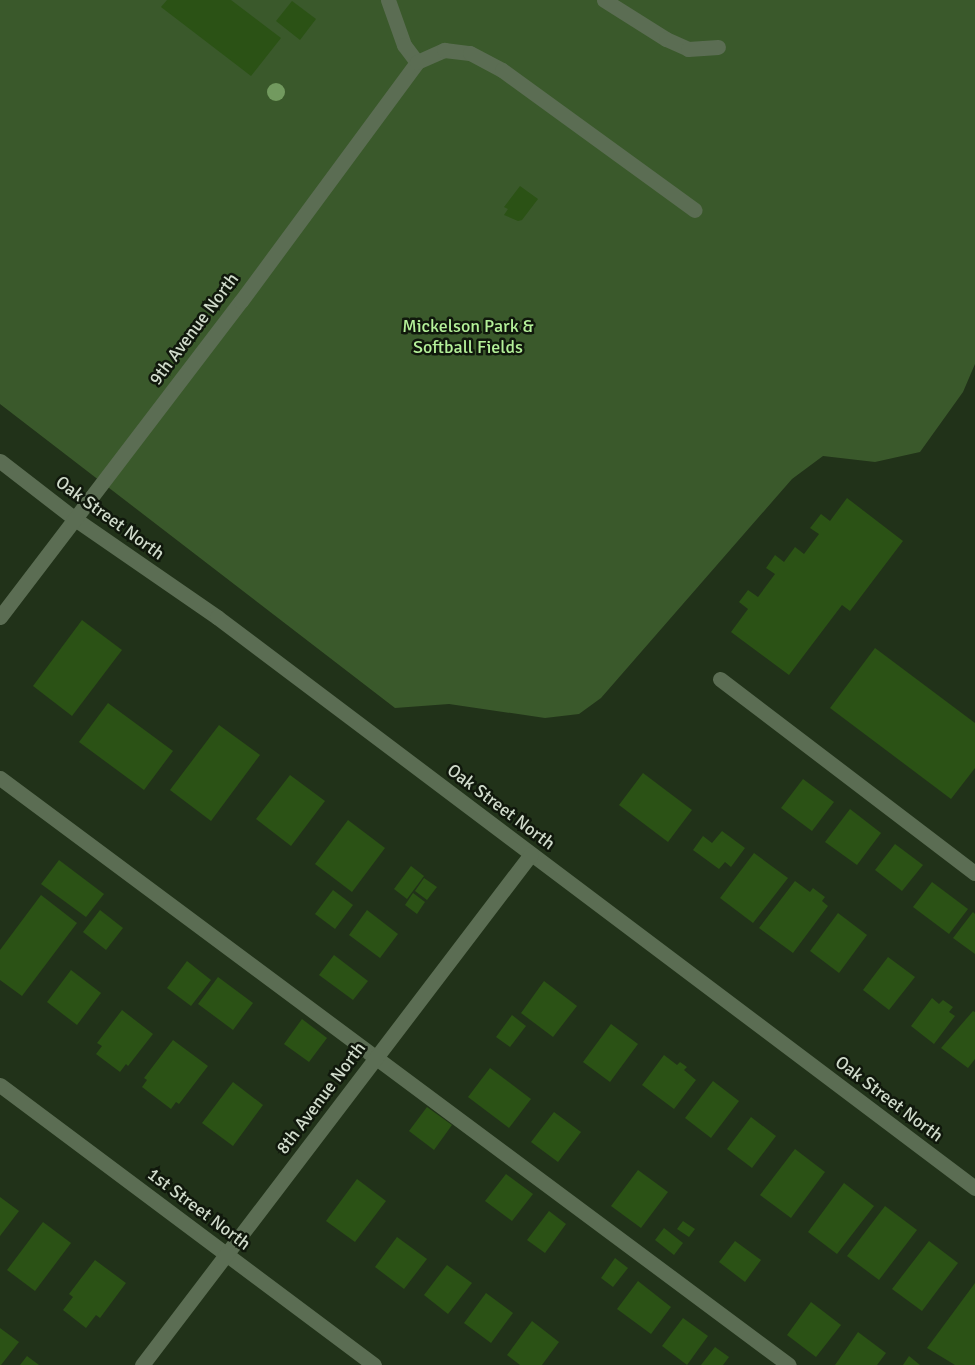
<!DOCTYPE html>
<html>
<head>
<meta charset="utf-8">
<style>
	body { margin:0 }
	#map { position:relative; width:975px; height:1365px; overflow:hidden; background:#213219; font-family:Signika,sans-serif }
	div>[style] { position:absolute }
	.green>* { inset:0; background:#3a592b }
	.building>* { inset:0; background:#2b5215 }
	.minor>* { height:15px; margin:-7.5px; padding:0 7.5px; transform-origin:7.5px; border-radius:7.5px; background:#5b6d53 }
	.trees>* { width:18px; height:18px; margin:-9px; border-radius:50%; background:#729a5f }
	span { translate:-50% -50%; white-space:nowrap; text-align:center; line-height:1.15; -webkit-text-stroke:5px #10180c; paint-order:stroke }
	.park-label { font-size:18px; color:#b4f099 }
	.street-label { font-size:18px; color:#d0dbcb }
</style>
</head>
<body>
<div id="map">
	<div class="green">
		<div style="clip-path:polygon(0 0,975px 0,975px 364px,963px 392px,920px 452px,875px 462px,823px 456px,792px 479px,601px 698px,579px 714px,545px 718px,449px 704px,395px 708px,0 404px)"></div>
	</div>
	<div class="building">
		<div style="clip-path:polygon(167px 0,231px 0,281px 38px,251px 76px,161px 7px)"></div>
		<div style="clip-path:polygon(292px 1px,316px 19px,300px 40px,276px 21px)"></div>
		<div style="clip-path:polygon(520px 186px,538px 199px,522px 220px,518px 221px,504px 215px,508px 209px,504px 207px)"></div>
		<div style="clip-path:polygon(847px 498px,903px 541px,850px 611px,842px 605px,789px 675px,731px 632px,748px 609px,739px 602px,748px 590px,758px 597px,775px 574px,766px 568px,775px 555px,784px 562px,795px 547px,804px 554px,819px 534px,810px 528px,821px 514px,830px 521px)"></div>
		<div style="clip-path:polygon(82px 620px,122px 650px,72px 716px,33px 686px)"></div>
		<div style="clip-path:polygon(875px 648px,975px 723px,975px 768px,951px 799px,830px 708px)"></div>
		<div style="clip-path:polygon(108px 703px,173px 751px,144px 790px,79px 742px)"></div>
		<div style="clip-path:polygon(219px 725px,260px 755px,211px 821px,170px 790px)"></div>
		<div style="clip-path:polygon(643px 773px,692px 810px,668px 842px,619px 805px)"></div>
		<div style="clip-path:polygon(290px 775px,325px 801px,291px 846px,256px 819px)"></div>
		<div style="clip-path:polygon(803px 779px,834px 802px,812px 831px,781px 808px)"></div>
		<div style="clip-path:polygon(850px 809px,881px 833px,857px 865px,825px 842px)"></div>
		<div style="clip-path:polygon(348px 820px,385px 848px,352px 892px,315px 864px)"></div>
		<div style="clip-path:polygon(722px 831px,745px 848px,731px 867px,725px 862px,719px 869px,693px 850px,703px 836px,712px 843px)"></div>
		<div style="clip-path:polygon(895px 844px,923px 865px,902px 891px,875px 870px)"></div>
		<div style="clip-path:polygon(754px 853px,788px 878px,753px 923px,720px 898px)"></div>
		<div style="clip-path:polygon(59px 860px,104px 894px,86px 917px,41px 884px)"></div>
		<div style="clip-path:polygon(411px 866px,424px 876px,407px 899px,394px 889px)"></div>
		<div style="clip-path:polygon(424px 878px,437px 887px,427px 900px,415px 891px)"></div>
		<div style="clip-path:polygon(795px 881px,810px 892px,813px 888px,825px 897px,822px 901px,828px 906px,793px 953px,759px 928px)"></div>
		<div style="clip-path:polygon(932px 882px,968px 909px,949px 934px,913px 907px)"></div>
		<div style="clip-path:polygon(333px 890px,353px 905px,335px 929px,315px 914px)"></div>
		<div style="clip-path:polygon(413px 893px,425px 902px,417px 914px,405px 905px)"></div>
		<div style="clip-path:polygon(41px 895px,77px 923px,22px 996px,0 980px,0 950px)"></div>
		<div style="clip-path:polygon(100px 910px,123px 928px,106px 950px,83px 932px)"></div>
		<div style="clip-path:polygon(367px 910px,398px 934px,380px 958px,349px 935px)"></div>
		<div style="clip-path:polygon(973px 912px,975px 914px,975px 954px,953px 938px)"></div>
		<div style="clip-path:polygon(838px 913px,867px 935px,839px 973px,810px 951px)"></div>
		<div style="clip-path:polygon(334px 955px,368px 981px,353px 1000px,319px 975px)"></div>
		<div style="clip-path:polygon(888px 957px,915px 977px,889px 1010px,863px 990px)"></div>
		<div style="clip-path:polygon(187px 961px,211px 980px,191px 1006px,167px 988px)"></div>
		<div style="clip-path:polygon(71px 970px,101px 993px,77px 1025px,47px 1002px)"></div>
		<div style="clip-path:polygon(218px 977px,253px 1003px,233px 1030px,198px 1004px)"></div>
		<div style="clip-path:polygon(544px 981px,577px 1006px,553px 1037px,521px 1013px)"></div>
		<div style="clip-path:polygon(932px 998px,939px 1004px,943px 1000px,953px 1007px,949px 1012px,955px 1016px,934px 1044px,911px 1026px)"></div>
		<div style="clip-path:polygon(122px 1010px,153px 1034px,128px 1066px,126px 1064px,120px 1072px,96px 1054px,102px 1046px,97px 1043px)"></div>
		<div style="clip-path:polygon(973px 1011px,975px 1012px,975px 1059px,968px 1068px,941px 1048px)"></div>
		<div style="clip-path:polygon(512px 1015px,526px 1026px,510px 1047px,496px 1037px)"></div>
		<div style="clip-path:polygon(302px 1019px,327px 1038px,309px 1062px,284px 1044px)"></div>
		<div style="clip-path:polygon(611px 1024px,638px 1044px,610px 1082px,583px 1062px)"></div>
		<div style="clip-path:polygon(173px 1040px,208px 1066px,179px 1104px,176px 1102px,171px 1109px,142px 1087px,147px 1080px,144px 1078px)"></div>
		<div style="clip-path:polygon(664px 1055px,677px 1065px,680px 1062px,687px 1067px,684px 1070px,696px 1080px,674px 1109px,642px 1085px)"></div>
		<div style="clip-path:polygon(490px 1068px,531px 1099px,509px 1128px,468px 1097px)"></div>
		<div style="clip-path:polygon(713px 1081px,739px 1101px,711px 1138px,685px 1118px)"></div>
		<div style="clip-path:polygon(233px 1082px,263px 1105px,233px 1146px,202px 1123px)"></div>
		<div style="clip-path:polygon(427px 1107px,452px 1125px,434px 1150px,409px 1131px)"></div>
		<div style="clip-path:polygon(554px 1112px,581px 1132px,558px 1162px,531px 1142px)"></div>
		<div style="clip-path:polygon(751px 1117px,776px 1136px,752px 1168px,727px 1149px)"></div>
		<div style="clip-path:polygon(795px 1149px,825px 1172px,791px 1218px,760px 1195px)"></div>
		<div style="clip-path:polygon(638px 1170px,668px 1192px,641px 1228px,611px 1206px)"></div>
		<div style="clip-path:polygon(506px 1174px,533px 1194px,512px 1221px,485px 1201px)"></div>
		<div style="clip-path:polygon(357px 1179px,386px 1201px,355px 1242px,326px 1221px)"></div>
		<div style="clip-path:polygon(844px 1183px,874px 1206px,837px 1254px,808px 1232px)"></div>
		<div style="clip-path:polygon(0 1197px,19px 1211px,0 1236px)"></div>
		<div style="clip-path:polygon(885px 1206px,917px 1230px,879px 1280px,847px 1256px)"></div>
		<div style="clip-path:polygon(549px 1211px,566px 1224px,545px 1253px,527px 1240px)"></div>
		<div style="clip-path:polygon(683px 1221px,695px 1229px,689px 1237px,677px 1229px)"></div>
		<div style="clip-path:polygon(43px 1222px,71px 1243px,35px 1291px,7px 1270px)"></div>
		<div style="clip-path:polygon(664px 1228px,683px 1243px,674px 1255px,655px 1240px)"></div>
		<div style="clip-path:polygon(397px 1237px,427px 1259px,404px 1289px,375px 1267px)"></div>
		<div style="clip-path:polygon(735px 1241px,761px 1260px,745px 1282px,719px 1262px)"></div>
		<div style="clip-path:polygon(929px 1241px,958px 1263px,922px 1311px,892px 1289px)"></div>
		<div style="clip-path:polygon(615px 1258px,628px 1268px,613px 1287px,601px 1278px)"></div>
		<div style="clip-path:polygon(95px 1260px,126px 1283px,100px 1318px,96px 1315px,86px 1328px,63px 1310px,73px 1297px,69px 1294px)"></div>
		<div style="clip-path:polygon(447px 1265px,472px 1283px,448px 1314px,424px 1295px)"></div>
		<div style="clip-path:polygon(638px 1281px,671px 1307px,651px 1334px,617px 1309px)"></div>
		<div style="clip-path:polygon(975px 1283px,975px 1365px,955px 1365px,927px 1348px)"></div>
		<div style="clip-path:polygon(486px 1293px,513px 1313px,491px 1343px,464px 1323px)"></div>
		<div style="clip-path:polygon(811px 1302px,841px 1325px,816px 1357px,787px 1335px)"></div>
		<div style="clip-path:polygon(683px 1318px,708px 1336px,687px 1365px,662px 1346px)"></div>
		<div style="clip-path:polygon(532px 1321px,559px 1342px,542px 1365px,520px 1365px,507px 1355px)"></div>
		<div style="clip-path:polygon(0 1328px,19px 1342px,1px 1365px,0 1365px)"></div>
		<div style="clip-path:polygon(858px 1332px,886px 1353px,877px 1365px,835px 1365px)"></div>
		<div style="clip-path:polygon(715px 1347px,729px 1357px,723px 1365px,701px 1365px)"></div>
		<div style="clip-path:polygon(27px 1356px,39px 1365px,20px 1365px)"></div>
		<div style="clip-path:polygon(909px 1356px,920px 1365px,903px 1365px)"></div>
	</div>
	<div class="minor">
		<div style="left:388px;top:0;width:48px;rotate:70.4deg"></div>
		<div style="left:404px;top:45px;width:21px;rotate:53deg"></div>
		<div style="left:604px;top:0;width:73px;rotate:32.2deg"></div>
		<div style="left:666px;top:39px;width:24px;rotate:24deg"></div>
		<div style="left:688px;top:49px;width:30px;rotate:-4deg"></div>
		<div style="left:0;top:461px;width:95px;rotate:37.7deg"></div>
		<div style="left:75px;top:519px;width:173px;rotate:34.6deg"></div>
		<div style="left:217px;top:617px;width:949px;rotate:36.99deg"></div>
		<div style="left:0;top:617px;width:397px;rotate:-52.7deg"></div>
		<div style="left:241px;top:301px;width:297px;rotate:-53.6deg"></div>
		<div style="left:417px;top:62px;width:30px;rotate:-24deg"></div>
		<div style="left:444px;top:50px;width:26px;rotate:7deg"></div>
		<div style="left:470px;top:53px;width:36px;rotate:28deg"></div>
		<div style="left:502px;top:70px;width:238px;rotate:36deg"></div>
		<div style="left:720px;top:679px;width:320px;rotate:37.3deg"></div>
		<div style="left:0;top:778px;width:983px;rotate:36.65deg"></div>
		<div style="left:0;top:1085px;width:467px;rotate:36.8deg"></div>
		<div style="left:142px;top:1365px;width:642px;rotate:-52.72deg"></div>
	</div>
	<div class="trees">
		<div style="left:276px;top:92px"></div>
	</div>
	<div class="park-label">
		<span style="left:468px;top:337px">Mickelson Park &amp;<br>Softball Fields</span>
	</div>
	<div class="street-label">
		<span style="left:194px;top:329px;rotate:-53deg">9th Avenue North</span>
		<span style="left:110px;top:518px;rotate:36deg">Oak Street North</span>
		<span style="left:501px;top:807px;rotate:37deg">Oak Street North</span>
		<span style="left:321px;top:1098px;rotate:-53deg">8th Avenue North</span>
		<span style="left:889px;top:1099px;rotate:37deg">Oak Street North</span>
		<span style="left:199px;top:1209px;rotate:37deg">1st Street North</span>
	</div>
</div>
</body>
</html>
